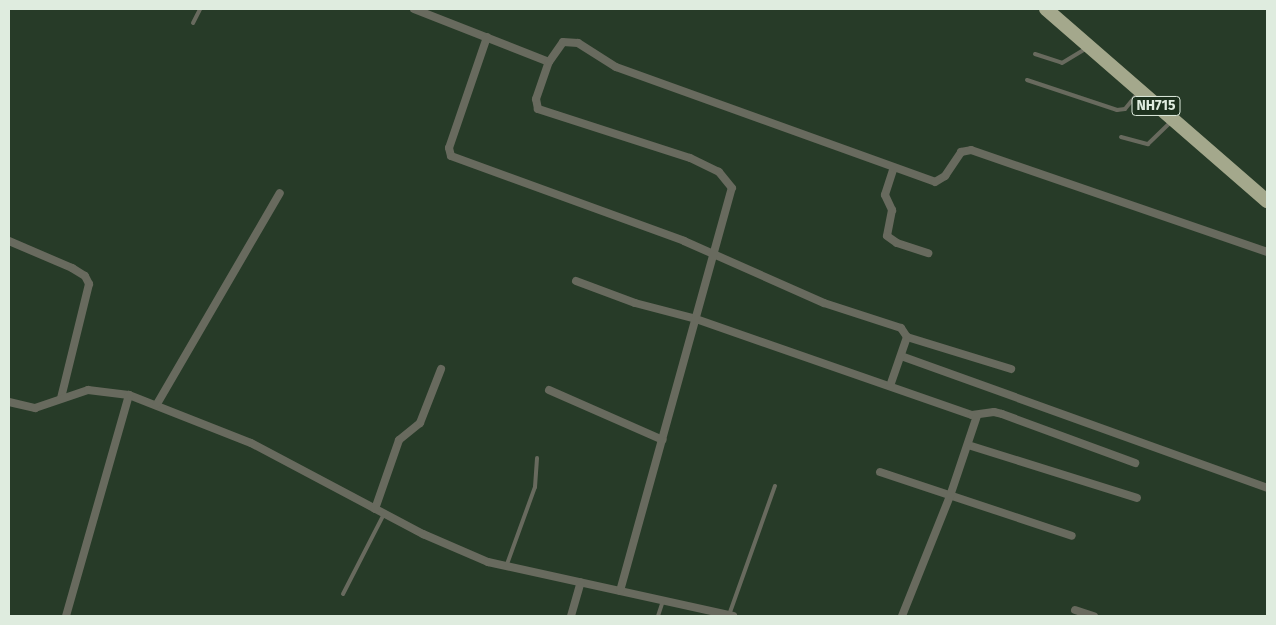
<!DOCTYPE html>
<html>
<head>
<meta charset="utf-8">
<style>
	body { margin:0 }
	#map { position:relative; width:1276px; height:625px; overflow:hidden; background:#273b28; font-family:"Fira Sans",sans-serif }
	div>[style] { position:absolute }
	.service>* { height:4px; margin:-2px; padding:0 2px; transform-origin:2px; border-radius:2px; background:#686a5e }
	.minor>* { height:8px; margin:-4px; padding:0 4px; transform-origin:4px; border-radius:4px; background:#686a5e }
	.trunk>* { height:14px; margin:-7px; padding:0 7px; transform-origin:7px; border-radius:7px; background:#a4a88c }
	span { translate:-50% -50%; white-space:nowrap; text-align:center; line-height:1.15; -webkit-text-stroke:5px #1d311e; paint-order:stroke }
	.shield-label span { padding:1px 4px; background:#1d311e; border:1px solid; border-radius:4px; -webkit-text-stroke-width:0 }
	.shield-label { font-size:14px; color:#dfecdf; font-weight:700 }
	.frame { position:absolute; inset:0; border:10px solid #dfecdf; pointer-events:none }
</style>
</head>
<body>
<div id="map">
	<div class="service">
		<div style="left:193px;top:23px;width:16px;rotate:-63deg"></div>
		<div style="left:1035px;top:54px;width:28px;rotate:18deg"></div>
		<div style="left:1062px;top:63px;width:29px;rotate:-31deg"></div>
		<div style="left:1027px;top:80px;width:95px;rotate:18.4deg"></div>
		<div style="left:1117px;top:110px;width:8px;rotate:-7deg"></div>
		<div style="left:1125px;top:109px;width:19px;rotate:-51deg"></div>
		<div style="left:1121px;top:137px;width:28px;rotate:15deg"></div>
		<div style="left:1148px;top:144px;width:32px;rotate:-44deg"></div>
		<div style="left:506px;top:567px;width:85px;rotate:-70.1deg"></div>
		<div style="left:535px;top:487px;width:29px;rotate:-86deg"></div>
		<div style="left:343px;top:594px;width:90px;rotate:-62.9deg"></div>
		<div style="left:729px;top:615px;width:137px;rotate:-70.4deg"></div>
		<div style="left:658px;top:616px;width:16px;rotate:-72deg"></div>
	</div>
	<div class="minor">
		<div style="left:414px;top:9px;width:145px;rotate:21.4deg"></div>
		<div style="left:487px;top:37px;width:117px;rotate:108.9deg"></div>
		<div style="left:449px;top:148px;width:8px;rotate:76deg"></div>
		<div style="left:451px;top:156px;width:248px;rotate:20deg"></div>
		<div style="left:684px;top:241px;width:153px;rotate:23.9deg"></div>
		<div style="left:824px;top:303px;width:81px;rotate:18deg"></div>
		<div style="left:901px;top:328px;width:11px;rotate:56deg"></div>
		<div style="left:907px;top:337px;width:109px;rotate:17.1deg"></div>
		<div style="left:893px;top:170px;width:26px;rotate:108deg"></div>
		<div style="left:885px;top:195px;width:17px;rotate:65deg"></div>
		<div style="left:892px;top:210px;width:26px;rotate:101deg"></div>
		<div style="left:887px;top:236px;width:12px;rotate:35deg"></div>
		<div style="left:897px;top:243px;width:33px;rotate:18deg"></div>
		<div style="left:9px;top:241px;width:69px;rotate:23.2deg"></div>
		<div style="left:72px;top:268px;width:15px;rotate:32deg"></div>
		<div style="left:85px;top:276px;width:9px;rotate:63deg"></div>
		<div style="left:89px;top:284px;width:117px;rotate:103.8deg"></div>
		<div style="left:576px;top:281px;width:63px;rotate:20.4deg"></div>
		<div style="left:635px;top:303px;width:63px;rotate:14.7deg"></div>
		<div style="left:696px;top:319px;width:292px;rotate:19.2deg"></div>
		<div style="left:972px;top:415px;width:22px;rotate:-8deg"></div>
		<div style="left:994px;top:412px;width:8px;rotate:14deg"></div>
		<div style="left:1002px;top:414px;width:142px;rotate:20.2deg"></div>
		<div style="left:901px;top:356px;width:389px;rotate:19.8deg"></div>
		<div style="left:890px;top:386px;width:52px;rotate:-70.9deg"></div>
		<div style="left:549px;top:390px;width:124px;rotate:23.7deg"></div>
		<div style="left:9px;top:402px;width:27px;rotate:13deg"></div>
		<div style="left:35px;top:408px;width:56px;rotate:-18.8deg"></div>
		<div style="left:88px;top:390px;width:41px;rotate:7deg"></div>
		<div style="left:129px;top:395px;width:131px;rotate:21.5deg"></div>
		<div style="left:251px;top:443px;width:195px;rotate:27.9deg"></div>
		<div style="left:423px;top:534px;width:71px;rotate:23.3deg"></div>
		<div style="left:488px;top:562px;width:251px;rotate:12.4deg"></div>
		<div style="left:157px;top:404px;width:244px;rotate:-59.8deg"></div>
		<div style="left:968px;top:445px;width:177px;rotate:17.4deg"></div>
		<div style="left:880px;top:472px;width:202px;rotate:18.4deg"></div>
		<div style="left:375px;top:509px;width:73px;rotate:-70.8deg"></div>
		<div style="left:399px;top:440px;width:27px;rotate:-39deg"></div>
		<div style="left:420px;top:423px;width:58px;rotate:-68.7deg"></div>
		<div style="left:620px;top:591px;width:418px;rotate:-74.5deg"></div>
		<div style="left:732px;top:188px;width:21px;rotate:-129deg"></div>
		<div style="left:719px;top:172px;width:32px;rotate:-154deg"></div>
		<div style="left:690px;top:158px;width:160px;rotate:-162.1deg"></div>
		<div style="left:538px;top:109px;width:10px;rotate:-101deg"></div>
		<div style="left:536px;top:99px;width:39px;rotate:-71deg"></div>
		<div style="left:549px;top:62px;width:24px;rotate:-55deg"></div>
		<div style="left:563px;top:42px;width:15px;rotate:4deg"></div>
		<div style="left:578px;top:43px;width:45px;rotate:32.3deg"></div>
		<div style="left:616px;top:67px;width:339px;rotate:19.8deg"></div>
		<div style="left:935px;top:182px;width:12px;rotate:-31deg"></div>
		<div style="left:945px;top:176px;width:29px;rotate:-56deg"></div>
		<div style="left:961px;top:152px;width:10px;rotate:-11deg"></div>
		<div style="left:971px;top:150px;width:313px;rotate:19deg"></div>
		<div style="left:1075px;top:610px;width:20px;rotate:18deg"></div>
		<div style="left:66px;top:616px;width:230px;rotate:-74.1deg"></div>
		<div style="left:571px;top:616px;width:35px;rotate:-74deg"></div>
		<div style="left:902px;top:616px;width:129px;rotate:-68.2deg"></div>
		<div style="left:950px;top:496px;width:84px;rotate:-71.4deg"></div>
	</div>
	<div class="trunk">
		<div style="left:1046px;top:9px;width:293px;rotate:41deg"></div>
	</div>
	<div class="shield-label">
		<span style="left:1156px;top:106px">NH715</span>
	</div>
	<div class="frame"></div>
</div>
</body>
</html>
